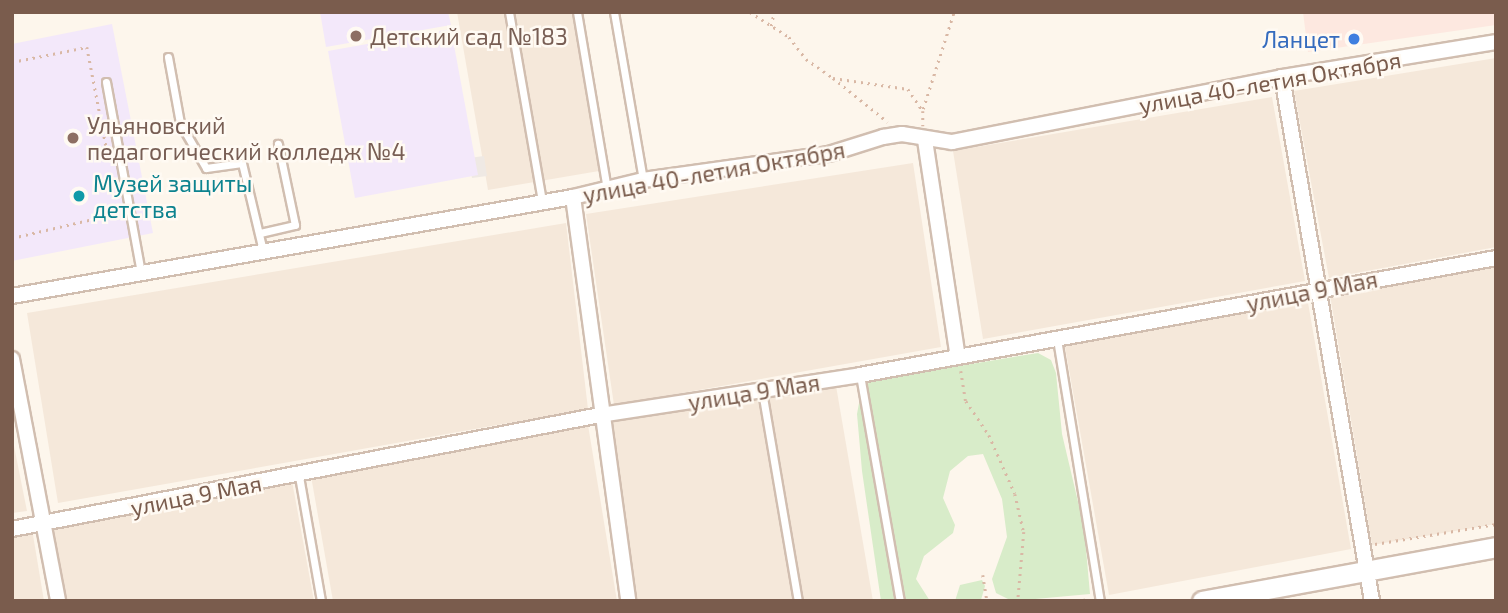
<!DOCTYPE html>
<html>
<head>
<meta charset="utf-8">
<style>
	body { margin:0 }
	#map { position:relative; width:1508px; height:613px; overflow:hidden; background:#fdf6ec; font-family:"Exo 2",sans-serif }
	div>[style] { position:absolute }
	.residential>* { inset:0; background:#f5e8da }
	.commercial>* { inset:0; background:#fde8e0 }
	.industrial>* { inset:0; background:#efe9e4 }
	.education>* { inset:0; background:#f3e8fa }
	.green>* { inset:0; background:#d8ecc9 }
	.path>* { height:2.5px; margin-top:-1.25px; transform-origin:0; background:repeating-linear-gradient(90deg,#d9b8a5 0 2px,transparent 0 7px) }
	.roads { filter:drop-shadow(2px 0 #d1beb0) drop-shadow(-2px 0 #d1beb0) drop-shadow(0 2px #d1beb0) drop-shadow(0 -2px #d1beb0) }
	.service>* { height:7px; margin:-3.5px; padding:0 3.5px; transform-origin:3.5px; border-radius:3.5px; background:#fff }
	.minor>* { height:14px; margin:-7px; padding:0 7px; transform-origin:7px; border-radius:7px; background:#fff }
	.tertiary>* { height:19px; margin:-9.5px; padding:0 9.5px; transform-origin:9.5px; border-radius:9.5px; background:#fff }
	.dots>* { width:19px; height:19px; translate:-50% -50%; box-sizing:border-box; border:4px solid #fffaf3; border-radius:50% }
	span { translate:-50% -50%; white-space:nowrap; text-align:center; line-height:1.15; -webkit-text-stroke:5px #fffaf3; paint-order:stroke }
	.education-label { font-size:23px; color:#785e54 }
	.left { translate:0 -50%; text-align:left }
	.shop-label { font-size:23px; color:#366cbe }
	.right { translate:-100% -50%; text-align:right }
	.street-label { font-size:23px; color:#7a5c4d }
	.culture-label { font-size:23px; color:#0d838f }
	.frame { position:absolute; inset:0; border:14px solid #7a5c4d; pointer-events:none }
</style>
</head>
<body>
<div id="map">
	<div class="residential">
		<div style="clip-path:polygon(457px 12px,572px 12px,599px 171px,488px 190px)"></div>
		<div style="clip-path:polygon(1496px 58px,1496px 247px,1329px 278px,1294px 91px)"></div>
		<div style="clip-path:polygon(1272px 97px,1305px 281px,983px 339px,953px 151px)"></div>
		<div style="clip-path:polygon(913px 163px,941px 347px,614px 405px,586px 214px)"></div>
		<div style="clip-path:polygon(566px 223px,588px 409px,58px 503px,27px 313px)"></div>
		<div style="clip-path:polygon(1496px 264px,1496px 524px,1372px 545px,1330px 295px)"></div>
		<div style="clip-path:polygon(1307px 297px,1351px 549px,1109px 595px,1064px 341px)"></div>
		<div style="clip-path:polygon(835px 380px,873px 601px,636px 601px,607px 423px)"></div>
		<div style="clip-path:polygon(588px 425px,617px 601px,333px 601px,311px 476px)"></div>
		<div style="clip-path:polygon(12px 436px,27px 511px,12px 513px)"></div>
		<div style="clip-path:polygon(292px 481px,314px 601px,65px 601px,52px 526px)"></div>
		<div style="clip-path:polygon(32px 529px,44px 601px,12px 601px,12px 533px)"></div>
	</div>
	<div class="commercial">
		<div style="clip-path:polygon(1303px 12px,1496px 12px,1496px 25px,1308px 52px)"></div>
	</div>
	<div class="industrial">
		<div style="clip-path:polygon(484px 156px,487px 176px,472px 178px,469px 158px)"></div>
	</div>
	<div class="education">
		<div style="clip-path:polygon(320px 12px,448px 12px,451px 25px,326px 47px)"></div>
		<div style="clip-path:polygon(112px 24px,153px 233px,12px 261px,12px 44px)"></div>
		<div style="clip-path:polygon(451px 29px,478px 175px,355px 198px,328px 51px)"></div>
	</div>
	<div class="green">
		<div style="clip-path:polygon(1038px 353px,1051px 360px,1056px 373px,1062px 434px,1084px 527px,1090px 594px,1012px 601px,996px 593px,992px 579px,1007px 537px,1002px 499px,983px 454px,968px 456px,950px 471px,943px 498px,955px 525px,953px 533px,924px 556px,916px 579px,930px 601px,881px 601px,862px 471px,857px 414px,862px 387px,874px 380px)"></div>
		<div style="clip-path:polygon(982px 580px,985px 586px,981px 600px,955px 601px,960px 585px)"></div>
	</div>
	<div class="path">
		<div style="left:750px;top:12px;width:46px;rotate:32.7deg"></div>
		<div style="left:789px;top:37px;width:28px;rotate:52deg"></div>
		<div style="left:806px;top:59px;width:33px;rotate:35deg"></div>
		<div style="left:833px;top:78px;width:76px;rotate:8.3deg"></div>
		<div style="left:908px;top:89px;width:27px;rotate:56deg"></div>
		<div style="left:923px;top:111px;width:15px;rotate:90deg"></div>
		<div style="left:771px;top:26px;width:14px;rotate:-78deg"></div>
		<div style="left:12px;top:62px;width:76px;rotate:-11.3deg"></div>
		<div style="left:87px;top:47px;width:116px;rotate:79.1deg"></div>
		<div style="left:833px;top:78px;width:70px;rotate:38.7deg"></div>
		<div style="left:923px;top:109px;width:102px;rotate:-72.3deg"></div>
		<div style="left:12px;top:238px;width:110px;rotate:-13.2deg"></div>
		<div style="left:961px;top:371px;width:30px;rotate:81deg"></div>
		<div style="left:966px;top:401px;width:41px;rotate:55.9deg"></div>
		<div style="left:989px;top:435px;width:64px;rotate:66.2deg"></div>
		<div style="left:1015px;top:494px;width:39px;rotate:77deg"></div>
		<div style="left:1024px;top:532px;width:69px;rotate:95deg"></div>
		<div style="left:1375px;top:544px;width:123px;rotate:-9.4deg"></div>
		<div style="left:983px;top:575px;width:26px;rotate:81deg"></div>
		<div style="left:1076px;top:601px;width:12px;rotate:-9deg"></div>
	</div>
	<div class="roads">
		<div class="service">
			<div style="left:509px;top:12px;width:192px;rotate:80.1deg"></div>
			<div style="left:577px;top:12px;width:180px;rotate:80.4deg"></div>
			<div style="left:614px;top:12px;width:170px;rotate:80.2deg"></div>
			<div style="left:168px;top:57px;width:67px;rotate:79.7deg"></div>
			<div style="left:180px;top:123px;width:52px;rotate:60deg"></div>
			<div style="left:206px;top:168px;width:36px;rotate:-8deg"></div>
			<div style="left:242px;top:163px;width:90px;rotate:76.6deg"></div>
			<div style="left:106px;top:82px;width:193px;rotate:79.6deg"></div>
			<div style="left:260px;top:233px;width:36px;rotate:-13deg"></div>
			<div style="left:295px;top:225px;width:83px;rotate:-101.9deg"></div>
			<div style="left:1057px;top:339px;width:266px;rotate:80.7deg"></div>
			<div style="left:860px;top:375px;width:230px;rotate:80deg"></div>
			<div style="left:762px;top:391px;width:213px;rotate:80.3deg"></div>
			<div style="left:299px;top:476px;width:127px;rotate:80deg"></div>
		</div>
		<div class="minor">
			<div style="left:1282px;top:77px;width:532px;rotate:80.25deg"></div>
			<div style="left:925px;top:140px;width:219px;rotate:81.4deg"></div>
			<div style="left:573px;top:197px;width:408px;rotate:82.2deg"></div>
			<div style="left:12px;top:296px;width:570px;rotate:-10.01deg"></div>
			<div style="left:573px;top:197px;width:72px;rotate:-13.7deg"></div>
			<div style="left:643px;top:180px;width:188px;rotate:-8deg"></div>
			<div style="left:829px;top:154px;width:57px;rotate:-17.5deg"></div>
			<div style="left:883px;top:137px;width:19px;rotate:-9deg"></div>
			<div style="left:902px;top:134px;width:51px;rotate:9.1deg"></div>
			<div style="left:952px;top:142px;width:336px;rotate:-11.1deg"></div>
			<div style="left:1282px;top:77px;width:217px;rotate:-9.3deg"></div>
			<div style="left:12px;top:359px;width:246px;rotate:79.2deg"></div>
			<div style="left:12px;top:529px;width:599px;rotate:-10.97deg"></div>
			<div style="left:600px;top:415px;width:263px;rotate:-8.7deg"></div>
			<div style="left:860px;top:375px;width:647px;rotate:-10.42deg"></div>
		</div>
		<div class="tertiary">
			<div style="left:1202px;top:601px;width:299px;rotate:-10.4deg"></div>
		</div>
	</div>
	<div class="dots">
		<div style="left:356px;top:36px;background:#8d6e63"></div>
		<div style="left:1354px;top:39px;background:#3f7fe0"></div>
		<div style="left:73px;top:138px;background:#8d6e63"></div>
		<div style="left:79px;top:196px;background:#0f9aa8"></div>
	</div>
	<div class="education-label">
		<span class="left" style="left:370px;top:36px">Детский сад №183</span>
		<span class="left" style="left:87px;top:138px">Ульяновский<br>педагогический колледж №4</span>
	</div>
	<div class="shop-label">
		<span class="right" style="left:1340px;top:39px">Ланцет</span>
	</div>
	<div class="street-label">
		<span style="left:1270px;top:82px;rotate:-10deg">улица 40-летия Октября</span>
		<span style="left:714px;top:172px;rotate:-10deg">улица 40-летия Октября</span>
		<span style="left:1312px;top:291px;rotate:-11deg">улица 9 Мая</span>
		<span style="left:754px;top:392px;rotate:-9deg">улица 9 Мая</span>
		<span style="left:196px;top:495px;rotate:-11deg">улица 9 Мая</span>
	</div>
	<div class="culture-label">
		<span class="left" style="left:93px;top:196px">Музей защиты<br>детства</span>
	</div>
	<div class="frame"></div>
</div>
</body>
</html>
